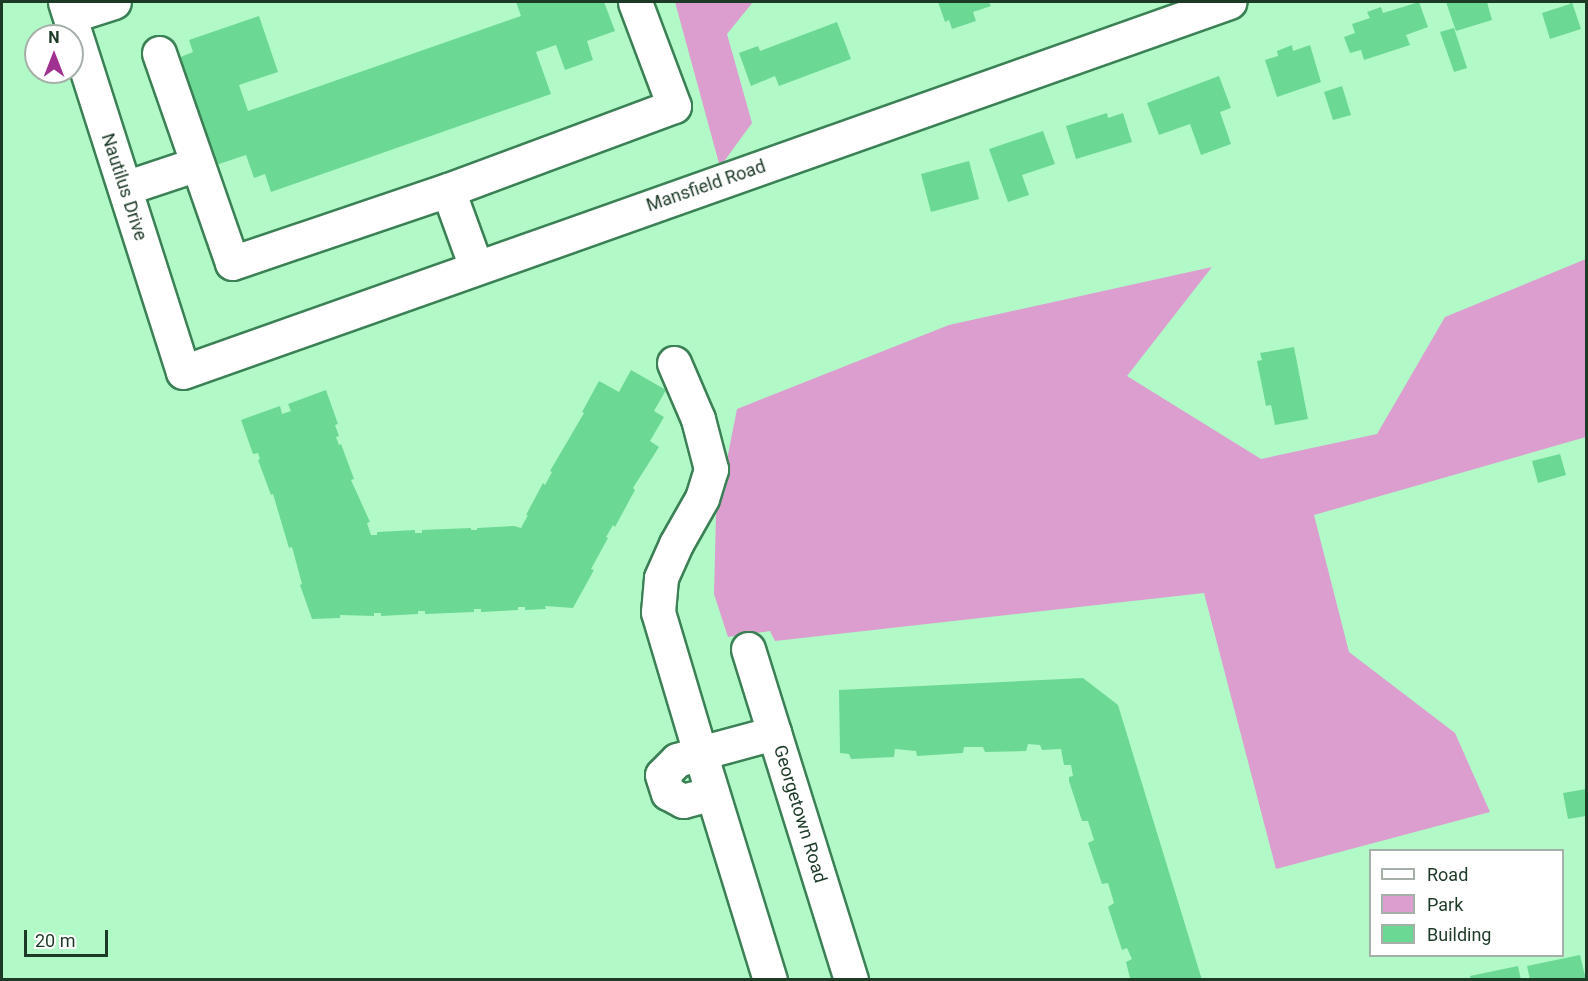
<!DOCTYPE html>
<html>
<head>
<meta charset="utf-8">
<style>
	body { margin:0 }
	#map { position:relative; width:1588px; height:981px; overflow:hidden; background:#b2f9c8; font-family:Roboto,sans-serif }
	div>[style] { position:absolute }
	.green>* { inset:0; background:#db9ecf }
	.building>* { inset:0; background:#6bd994 }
	.roads { filter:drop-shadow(2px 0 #3c8156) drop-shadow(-2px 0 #3c8156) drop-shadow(0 2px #3c8156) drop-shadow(0 -2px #3c8156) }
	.minor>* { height:33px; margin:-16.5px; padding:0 16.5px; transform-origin:16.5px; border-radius:16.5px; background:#fff }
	span { translate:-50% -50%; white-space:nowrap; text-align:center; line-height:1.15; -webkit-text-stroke:4.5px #fff; paint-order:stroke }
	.street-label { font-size:18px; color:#1d3a27 }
	.frame { position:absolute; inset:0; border:3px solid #1d3a27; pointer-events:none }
	.legend { position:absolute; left:1369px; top:849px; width:195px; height:108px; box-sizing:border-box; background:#fff; border:2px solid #a5b0a9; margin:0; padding:8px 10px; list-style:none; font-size:18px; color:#1d3a27 }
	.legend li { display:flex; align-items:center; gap:12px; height:30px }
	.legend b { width:30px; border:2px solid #a5b0a9 }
	.north { position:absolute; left:24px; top:24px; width:60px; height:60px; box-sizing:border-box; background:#fff; border:2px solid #a5b0a9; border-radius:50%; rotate:0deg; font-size:16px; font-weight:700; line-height:24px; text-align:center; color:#1d3a27 }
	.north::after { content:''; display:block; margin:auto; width:21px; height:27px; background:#a03291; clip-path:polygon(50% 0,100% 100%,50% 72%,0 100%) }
	.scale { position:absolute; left:24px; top:930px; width:84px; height:27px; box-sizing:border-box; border:3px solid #1d3a27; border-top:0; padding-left:8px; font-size:18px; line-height:21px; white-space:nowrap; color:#1d3a27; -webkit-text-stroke:4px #fff; paint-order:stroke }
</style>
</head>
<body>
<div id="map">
	<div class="green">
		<div style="clip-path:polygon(675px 2px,753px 2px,727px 34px,752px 123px,720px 167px)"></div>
		<div style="clip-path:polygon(1586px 259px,1586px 437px,1314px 515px,1349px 652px,1455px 733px,1490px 812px,1276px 869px,1204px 593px,775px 641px,770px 631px,728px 637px,714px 594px,716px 515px,737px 409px,949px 325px,1212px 267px,1127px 376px,1261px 459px,1377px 434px,1445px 317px)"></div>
	</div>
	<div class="building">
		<div style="clip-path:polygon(516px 2px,604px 2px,615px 31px,587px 41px,593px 60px,565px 70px,556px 45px,536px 52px,551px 94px,271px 192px,265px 174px,254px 178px,246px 155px,216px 165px,178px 58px,193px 52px,189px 40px,259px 16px,278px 72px,239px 85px,248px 111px,521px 16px)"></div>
		<div style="clip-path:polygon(938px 2px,989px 2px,991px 6px,973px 12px,976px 21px,952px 29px,949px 20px,945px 22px)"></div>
		<div style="clip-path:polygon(1419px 2px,1428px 27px,1406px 35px,1410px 45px,1364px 60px,1361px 50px,1350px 53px,1344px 37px,1355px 33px,1352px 24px,1370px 18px,1367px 12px,1381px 7px,1383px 13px)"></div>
		<div style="clip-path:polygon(1446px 2px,1487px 2px,1492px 20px,1456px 31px)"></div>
		<div style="clip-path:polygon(1569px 2px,1572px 2px,1581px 29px,1550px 39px,1542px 13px,1570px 4px)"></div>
		<div style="clip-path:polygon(837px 22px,851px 59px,779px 86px,775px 76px,751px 86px,739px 53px,758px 46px,760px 51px)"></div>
		<div style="clip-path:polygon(1454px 28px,1467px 68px,1454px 72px,1440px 32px)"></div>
		<div style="clip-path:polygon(1292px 45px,1293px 51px,1310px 45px,1321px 82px,1277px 97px,1265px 60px,1278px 56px,1277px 51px)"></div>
		<div style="clip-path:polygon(1219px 76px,1231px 108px,1220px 112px,1231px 144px,1201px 155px,1190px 124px,1159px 135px,1147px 103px)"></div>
		<div style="clip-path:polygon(1342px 86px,1351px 115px,1333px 120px,1324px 92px)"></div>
		<div style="clip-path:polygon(1107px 113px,1108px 118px,1123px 113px,1132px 142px,1076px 159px,1066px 126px)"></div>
		<div style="clip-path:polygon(1043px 131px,1055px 164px,1022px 175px,1029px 195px,1008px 202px,989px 149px)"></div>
		<div style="clip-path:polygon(969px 161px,979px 199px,931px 212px,921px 174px)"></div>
		<div style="clip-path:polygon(1294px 347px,1308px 419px,1275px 425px,1271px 405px,1266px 406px,1257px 361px,1262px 360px,1260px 353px)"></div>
		<div style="clip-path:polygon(631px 370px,666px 390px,654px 411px,664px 417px,650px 441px,659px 447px,633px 488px,635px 490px,615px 527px,613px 525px,606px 537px,608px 538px,591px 569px,594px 570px,573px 608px,545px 606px,546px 609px,525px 610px,525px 607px,518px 607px,518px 610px,481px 612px,481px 609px,474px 609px,474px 612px,425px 614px,425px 611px,418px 611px,418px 614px,381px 616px,381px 613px,374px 613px,374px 616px,340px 615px,340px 618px,312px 619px,300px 585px,302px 584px,292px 547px,289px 548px,273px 494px,271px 495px,258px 460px,260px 459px,258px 453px,253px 454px,241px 420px,280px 406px,282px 414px,291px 411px,288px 404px,326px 390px,338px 424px,335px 425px,339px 436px,336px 437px,339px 445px,341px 444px,354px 479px,351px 480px,370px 522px,367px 523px,371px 535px,377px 535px,377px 532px,415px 530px,415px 533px,422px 533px,422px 530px,471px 528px,471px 530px,477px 530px,477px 528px,514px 526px,521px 528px,528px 515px,526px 515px,543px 483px,545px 485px,552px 472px,550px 471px,584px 413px,582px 412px,599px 381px,619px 392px)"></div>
		<div style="clip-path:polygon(1560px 454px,1566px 475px,1538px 483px,1532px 461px)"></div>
		<div style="clip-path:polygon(1083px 678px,1118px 705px,1202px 980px,1128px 980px,1130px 978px,1126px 962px,1132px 959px,1127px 948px,1122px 950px,1108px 907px,1114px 903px,1108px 883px,1102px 884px,1088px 843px,1094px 840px,1088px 821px,1082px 821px,1069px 781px,1069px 777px,1073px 776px,1071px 765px,1064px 765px,1061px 749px,1042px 750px,1040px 745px,1028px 744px,1026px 751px,985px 752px,983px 747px,964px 747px,963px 753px,917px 756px,916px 751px,895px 749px,894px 757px,851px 759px,849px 754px,840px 753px,839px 690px)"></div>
		<div style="clip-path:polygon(1586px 789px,1586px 816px,1568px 819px,1563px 793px)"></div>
		<div style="clip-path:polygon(1580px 955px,1586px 980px,1530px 980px,1527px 966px)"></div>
		<div style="clip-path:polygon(1518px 966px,1521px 980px,1471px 980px,1470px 976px)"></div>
	</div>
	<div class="roads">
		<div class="minor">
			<div style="left:65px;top:2px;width:388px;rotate:72.3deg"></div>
			<div style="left:183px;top:372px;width:1110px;rotate:-19.48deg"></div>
			<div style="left:70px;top:16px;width:46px;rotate:-17.7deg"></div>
			<div style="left:159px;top:53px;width:222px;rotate:70.8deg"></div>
			<div style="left:232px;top:263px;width:228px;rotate:-18.7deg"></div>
			<div style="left:125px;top:188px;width:76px;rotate:-18.4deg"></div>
			<div style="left:476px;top:267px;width:82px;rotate:-110deg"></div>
			<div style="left:448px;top:190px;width:241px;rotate:-20.4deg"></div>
			<div style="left:674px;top:106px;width:111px;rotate:-110.6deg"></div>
			<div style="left:674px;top:363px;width:61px;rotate:66.8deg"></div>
			<div style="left:698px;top:419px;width:52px;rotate:75.4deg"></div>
			<div style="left:711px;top:469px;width:30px;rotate:107deg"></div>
			<div style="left:702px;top:498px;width:53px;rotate:119.5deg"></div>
			<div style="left:676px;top:544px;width:37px;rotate:114deg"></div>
			<div style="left:661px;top:578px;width:34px;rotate:95deg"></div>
			<div style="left:658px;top:612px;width:147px;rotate:73.4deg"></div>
			<div style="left:700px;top:753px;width:24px;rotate:163deg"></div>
			<div style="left:677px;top:760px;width:21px;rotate:135deg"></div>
			<div style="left:662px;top:775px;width:19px;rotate:72deg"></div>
			<div style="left:668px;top:793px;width:17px;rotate:28deg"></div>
			<div style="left:683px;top:801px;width:30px;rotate:-15deg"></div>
			<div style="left:748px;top:649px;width:347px;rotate:72.7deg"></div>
			<div style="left:770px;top:980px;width:238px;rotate:-107.1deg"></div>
			<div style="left:700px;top:753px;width:77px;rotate:-15.1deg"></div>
		</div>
	</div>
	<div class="street-label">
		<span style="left:706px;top:186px;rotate:-19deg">Mansfield Road</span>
		<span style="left:124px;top:187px;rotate:72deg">Nautilus Drive</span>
		<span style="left:800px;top:814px;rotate:73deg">Georgetown Road</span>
	</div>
	<div class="frame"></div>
	<ul class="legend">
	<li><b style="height:8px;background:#fff"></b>Road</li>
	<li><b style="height:16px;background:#db9ecf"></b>Park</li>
	<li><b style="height:16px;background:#6bd994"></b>Building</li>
	</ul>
	<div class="north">N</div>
	<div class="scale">20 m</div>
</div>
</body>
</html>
